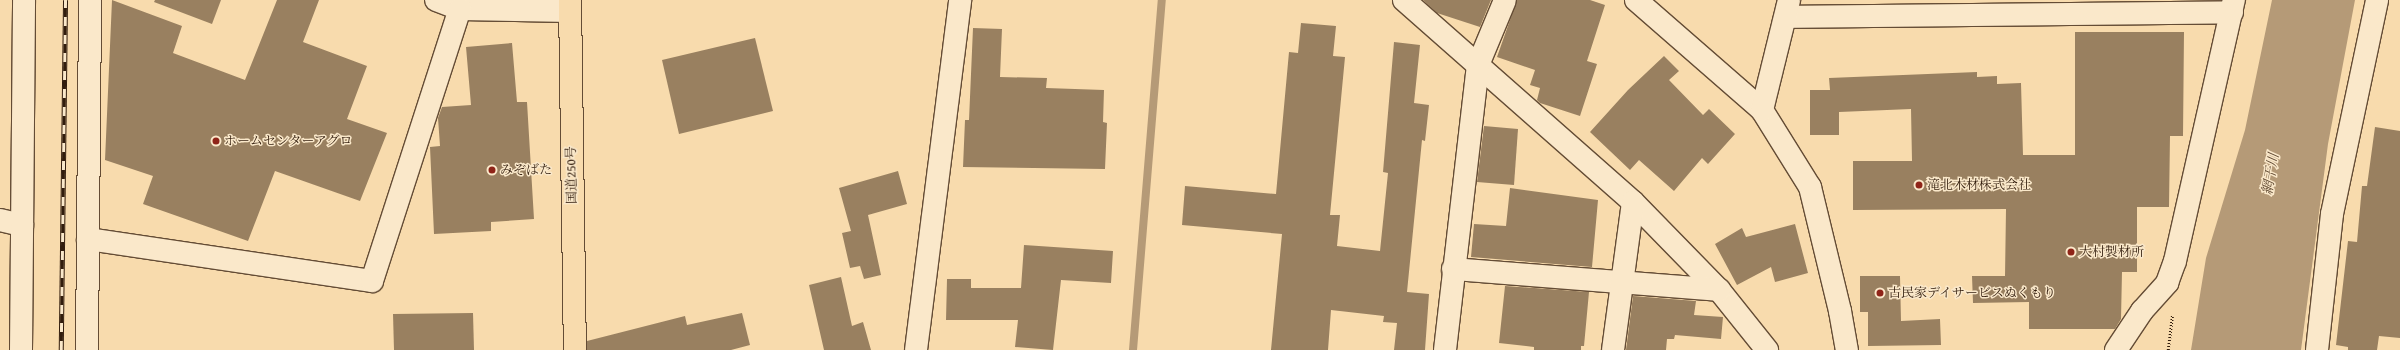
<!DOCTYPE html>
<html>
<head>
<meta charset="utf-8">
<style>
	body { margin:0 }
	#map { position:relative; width:2400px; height:350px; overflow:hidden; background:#f8dbad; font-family:"Gentium Book Plus","Noto Serif JP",serif }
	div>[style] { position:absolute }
	.water>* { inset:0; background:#b59a77 }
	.stream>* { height:8px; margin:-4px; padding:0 4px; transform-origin:4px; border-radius:4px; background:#b59a77 }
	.building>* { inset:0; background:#998060 }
	.path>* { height:2.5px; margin-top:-1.25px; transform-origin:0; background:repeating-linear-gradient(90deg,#321d0d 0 1px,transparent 0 3px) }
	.roads { filter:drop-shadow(1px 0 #644c35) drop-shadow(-1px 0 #644c35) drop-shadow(0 1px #644c35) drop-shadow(0 -1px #644c35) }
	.minor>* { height:22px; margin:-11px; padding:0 11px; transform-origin:11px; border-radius:11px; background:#fae8ca }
	.highway>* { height:22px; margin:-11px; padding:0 11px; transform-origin:11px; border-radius:11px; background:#f8dbad }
	.rail>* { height:4.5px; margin-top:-2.25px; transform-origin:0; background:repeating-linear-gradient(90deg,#fae8ca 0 9px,#321d0d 0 18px); box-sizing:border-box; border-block:1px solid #321d0d }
	.dots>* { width:11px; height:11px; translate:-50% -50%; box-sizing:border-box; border:2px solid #fae8ca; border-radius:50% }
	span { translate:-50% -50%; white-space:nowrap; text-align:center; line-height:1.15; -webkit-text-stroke:3px #fae8ca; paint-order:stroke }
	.poi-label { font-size:13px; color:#321d0d }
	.left { translate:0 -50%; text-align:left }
	.street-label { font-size:13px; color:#321d0d }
	.water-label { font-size:14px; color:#604932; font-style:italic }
</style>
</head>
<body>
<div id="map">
	<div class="water">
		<div style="clip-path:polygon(2272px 0,2355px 0,2328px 144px,2301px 350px,2191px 350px,2206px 258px,2245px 130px)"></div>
	</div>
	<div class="stream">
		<div style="left:1133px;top:350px;width:351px;rotate:-85.3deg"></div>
	</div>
	<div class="building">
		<div style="clip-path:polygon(112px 0,182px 26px,173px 53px,245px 80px,277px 0,319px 0,303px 42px,367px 66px,347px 119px,387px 133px,360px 201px,275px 171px,248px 241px,143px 204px,153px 176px,105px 160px)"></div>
		<div style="clip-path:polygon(155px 0,221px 0,212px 24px,154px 2px)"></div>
		<div style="clip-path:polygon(1423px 0,1491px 0,1480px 27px,1437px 13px)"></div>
		<div style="clip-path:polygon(1517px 0,1590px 0,1605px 5px,1587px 61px,1597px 64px,1580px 116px,1540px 103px,1537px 100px,1540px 88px,1530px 85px,1535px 70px,1497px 57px)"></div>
		<div style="clip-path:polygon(1301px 23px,1336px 26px,1333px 56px,1345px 57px,1330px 215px,1340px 215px,1337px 246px,1380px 251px,1388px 173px,1383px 172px,1394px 42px,1420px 45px,1414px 103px,1429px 105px,1425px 141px,1422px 140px,1407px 292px,1429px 294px,1425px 350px,1394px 350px,1397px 323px,1383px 322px,1384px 316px,1331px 310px,1328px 350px,1271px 350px,1282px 234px,1182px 225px,1185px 186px,1276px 194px,1289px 52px,1298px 53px)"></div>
		<div style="clip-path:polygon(973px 28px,1002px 29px,1000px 77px,1047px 78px,1046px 88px,1104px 90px,1103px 122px,1107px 123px,1105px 169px,963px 167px,965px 120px,969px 120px)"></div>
		<div style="clip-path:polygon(2075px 32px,2184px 32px,2183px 136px,2170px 136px,2169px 207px,2137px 207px,2137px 272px,2122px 272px,2121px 319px,2115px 329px,2029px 329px,2029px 302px,1973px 303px,1972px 276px,2005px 276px,2006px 209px,1853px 210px,1853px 161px,1912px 161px,1911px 109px,1839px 112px,1839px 135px,1810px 135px,1810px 90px,1830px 90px,1829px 78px,1977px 72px,1977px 77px,1997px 76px,1997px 84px,2021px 83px,2023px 155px,2075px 155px)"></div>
		<div style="clip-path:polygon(755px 38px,773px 111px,679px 134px,662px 60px)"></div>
		<div style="clip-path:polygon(512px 43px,517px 102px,527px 102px,534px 219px,491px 222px,491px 231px,434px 234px,430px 147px,440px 146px,438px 118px,442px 107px,471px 105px,466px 47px)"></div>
		<div style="clip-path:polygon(1664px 56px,1679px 71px,1669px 80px,1703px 115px,1709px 109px,1735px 134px,1708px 164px,1702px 158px,1674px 191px,1639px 160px,1630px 170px,1590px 132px,1628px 90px)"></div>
		<div style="clip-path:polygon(1484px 126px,1518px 129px,1514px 185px,1477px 182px)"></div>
		<div style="clip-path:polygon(2375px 127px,2400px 131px,2400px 338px,2379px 336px,2377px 350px,2348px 350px,2348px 347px,2336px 345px,2348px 241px,2357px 242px,2362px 186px,2367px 186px)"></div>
		<div style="clip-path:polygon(898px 171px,907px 204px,868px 215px,881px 275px,864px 279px,860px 266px,850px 268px,842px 233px,851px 231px,839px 188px)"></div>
		<div style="clip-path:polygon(1510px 188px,1598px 200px,1592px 267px,1471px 257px,1474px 224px,1506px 226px)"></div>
		<div style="clip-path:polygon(1795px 224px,1808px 273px,1775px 282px,1771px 267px,1737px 285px,1715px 244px,1742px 228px,1746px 237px)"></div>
		<div style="clip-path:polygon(1024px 245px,1113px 251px,1111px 283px,1061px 280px,1053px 350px,1015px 347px,1018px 320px,946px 320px,947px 279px,971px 279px,971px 288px,1021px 288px)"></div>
		<div style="clip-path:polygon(1860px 276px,1900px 276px,1901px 321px,1940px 319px,1941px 345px,1868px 346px,1868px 312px,1860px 312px)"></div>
		<div style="clip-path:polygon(841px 277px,852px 326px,863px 322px,871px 350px,824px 350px,809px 285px)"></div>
		<div style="clip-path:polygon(1505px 286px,1589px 292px,1584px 346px,1581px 346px,1581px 350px,1534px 350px,1534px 347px,1499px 343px)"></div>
		<div style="clip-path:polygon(1633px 296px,1696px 301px,1694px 315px,1723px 317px,1721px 339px,1675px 335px,1674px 339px,1667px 339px,1666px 350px,1626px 350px)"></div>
		<div style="clip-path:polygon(473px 313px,474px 350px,394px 350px,393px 314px)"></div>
		<div style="clip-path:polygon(742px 313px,750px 345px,731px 350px,587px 350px,587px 341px,685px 316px,687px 325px)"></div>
	</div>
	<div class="path">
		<div style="left:2168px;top:350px;width:35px;rotate:-83deg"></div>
	</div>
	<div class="roads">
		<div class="minor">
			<div style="left:436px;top:0;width:26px;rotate:21deg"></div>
			<div style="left:460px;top:9px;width:110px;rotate:1deg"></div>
			<div style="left:1404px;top:0;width:305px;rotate:41.4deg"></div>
			<div style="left:1633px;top:202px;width:123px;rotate:45.7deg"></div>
			<div style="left:1719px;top:290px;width:77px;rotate:51.3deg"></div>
			<div style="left:1636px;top:0;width:167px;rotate:41.1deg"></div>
			<div style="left:1762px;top:110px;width:91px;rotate:58.1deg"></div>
			<div style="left:1810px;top:187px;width:128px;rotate:76.4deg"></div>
			<div style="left:1840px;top:311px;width:40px;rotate:80deg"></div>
			<div style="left:1786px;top:17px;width:446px;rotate:-0.6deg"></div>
			<div style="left:1762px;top:110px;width:113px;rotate:-76.2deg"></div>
			<div style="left:0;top:220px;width:23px;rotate:13deg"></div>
			<div style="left:88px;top:239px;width:287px;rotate:8.4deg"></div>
			<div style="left:372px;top:281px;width:286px;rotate:-72.1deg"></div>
			<div style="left:1453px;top:269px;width:267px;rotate:4.5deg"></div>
			<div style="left:21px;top:350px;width:350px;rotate:-89.5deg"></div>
			<div style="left:87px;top:350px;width:350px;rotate:-89.5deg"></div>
			<div style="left:916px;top:350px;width:353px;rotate:-82.8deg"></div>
			<div style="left:1445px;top:350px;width:287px;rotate:-83.4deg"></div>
			<div style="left:1478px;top:65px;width:70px;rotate:-67.4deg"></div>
			<div style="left:1613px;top:350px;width:149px;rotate:-82.3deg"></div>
			<div style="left:2116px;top:350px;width:47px;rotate:-56.3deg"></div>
			<div style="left:2142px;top:311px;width:38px;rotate:-48deg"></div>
			<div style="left:2167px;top:283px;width:23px;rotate:-70deg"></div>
			<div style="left:2175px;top:261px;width:268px;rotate:-77.3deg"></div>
			<div style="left:2317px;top:350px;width:137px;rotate:-83.7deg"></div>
			<div style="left:2332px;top:214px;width:219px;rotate:-78.1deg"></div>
		</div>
		<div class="highway">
			<div style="left:570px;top:0;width:350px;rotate:89.2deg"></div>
		</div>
	</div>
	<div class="rail">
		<div style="left:61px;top:350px;width:350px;rotate:-89.3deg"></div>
	</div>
	<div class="dots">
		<div style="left:216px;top:141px;background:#8f2418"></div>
		<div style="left:492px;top:170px;background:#8f2418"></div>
		<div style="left:1919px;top:185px;background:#8f2418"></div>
		<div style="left:2071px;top:252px;background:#8f2418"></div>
		<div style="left:1880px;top:293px;background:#8f2418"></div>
	</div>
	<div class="poi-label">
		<span class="left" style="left:224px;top:141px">ホームセンターアグロ</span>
		<span class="left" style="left:500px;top:170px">みぞばた</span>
		<span class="left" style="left:1927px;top:185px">滝北木材株式会社</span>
		<span class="left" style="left:2079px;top:252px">大村製材所</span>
		<span class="left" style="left:1888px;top:293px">古民家デイサービスぬくもり</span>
	</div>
	<div class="street-label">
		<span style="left:572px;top:175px;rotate:-91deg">国道250号</span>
	</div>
	<div class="water-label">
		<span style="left:2270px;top:174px;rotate:-80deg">網干川</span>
	</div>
</div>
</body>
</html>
